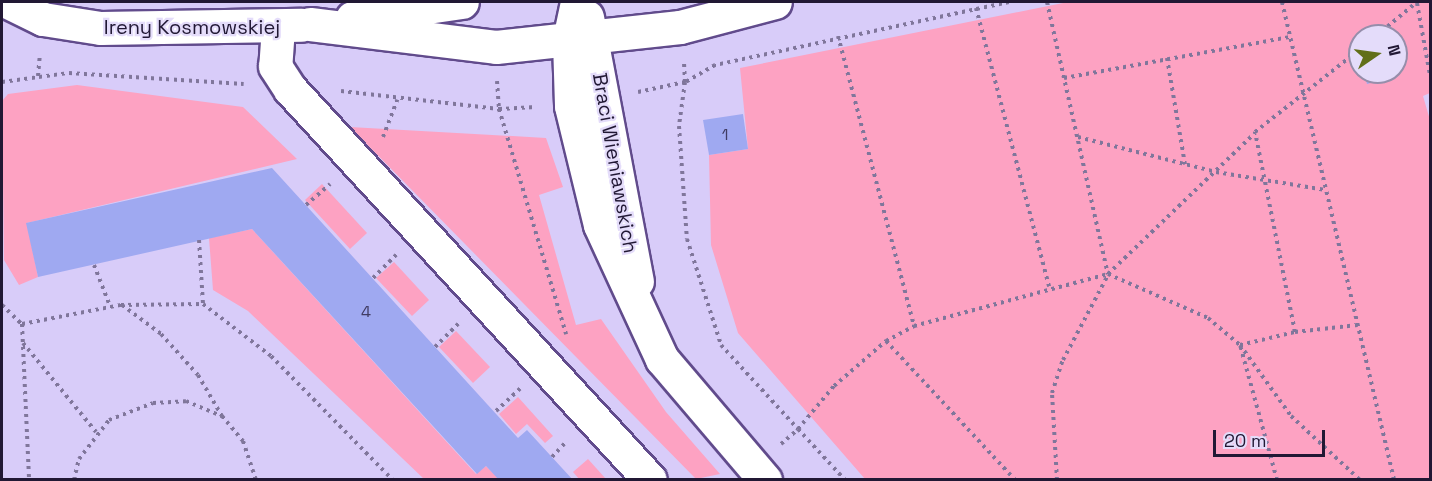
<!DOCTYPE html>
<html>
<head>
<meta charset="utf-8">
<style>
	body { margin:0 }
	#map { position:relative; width:1432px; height:481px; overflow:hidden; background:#d8ccf9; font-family:"Space Grotesk",sans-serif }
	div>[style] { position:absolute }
	.green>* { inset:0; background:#fda2c2 }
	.building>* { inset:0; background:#9fa9f1 }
	.path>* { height:4px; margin-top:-2px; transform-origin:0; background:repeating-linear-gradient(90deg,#80769b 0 3px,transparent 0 7.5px) }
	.roads { filter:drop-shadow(2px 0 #614b8c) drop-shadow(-2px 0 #614b8c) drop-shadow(0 2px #614b8c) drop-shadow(0 -2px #614b8c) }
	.minor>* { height:33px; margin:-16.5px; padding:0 16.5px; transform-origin:16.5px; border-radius:16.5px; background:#fff }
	span { translate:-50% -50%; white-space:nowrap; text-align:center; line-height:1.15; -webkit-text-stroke:4.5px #e4dcfa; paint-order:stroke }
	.number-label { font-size:16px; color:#403c63 }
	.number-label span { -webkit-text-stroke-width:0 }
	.street-label { font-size:20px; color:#211834 }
	.frame { position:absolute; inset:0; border:3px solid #211834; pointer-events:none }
	.north { position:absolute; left:1348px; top:24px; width:60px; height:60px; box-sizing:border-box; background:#e4dcfa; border:2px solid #968eab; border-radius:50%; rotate:77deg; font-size:16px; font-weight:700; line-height:24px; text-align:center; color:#211834 }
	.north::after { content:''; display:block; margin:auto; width:21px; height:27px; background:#626f19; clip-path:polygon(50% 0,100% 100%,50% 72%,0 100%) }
	.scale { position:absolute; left:1213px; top:430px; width:112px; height:27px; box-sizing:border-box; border:3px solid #211834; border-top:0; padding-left:8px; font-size:18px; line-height:21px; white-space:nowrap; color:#211834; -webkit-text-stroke:4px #e4dcfa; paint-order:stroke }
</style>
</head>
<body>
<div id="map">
	<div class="green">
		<div style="clip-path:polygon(evenodd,1068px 2px,1430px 2px,1430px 93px,1423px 96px,1430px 120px,1430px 479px,865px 479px,738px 333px,711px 245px,709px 155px,748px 149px,740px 68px,1068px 2px,1360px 36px,1396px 36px,1396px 72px,1360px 72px,1360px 36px)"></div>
		<div style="clip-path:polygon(77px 85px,243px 107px,297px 159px,27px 223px,38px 277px,19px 285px,4px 260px,2px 101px,8px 94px)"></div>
		<div style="clip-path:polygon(350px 127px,546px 138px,563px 187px,539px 195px,576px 325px,601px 319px,666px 412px,720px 474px,696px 479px)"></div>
		<div style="clip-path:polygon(322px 184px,367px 233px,350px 249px,305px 200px)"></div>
		<div style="clip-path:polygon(252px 229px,476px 474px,486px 466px,499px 479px,424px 479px,248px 311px,213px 290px,209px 238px)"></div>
		<div style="clip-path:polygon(394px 262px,429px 300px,412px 316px,376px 278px)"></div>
		<div style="clip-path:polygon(456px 331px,490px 367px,473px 383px,439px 347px)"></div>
		<div style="clip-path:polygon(518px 397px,553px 436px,545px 443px,527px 424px,516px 434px,499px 414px)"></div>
		<div style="clip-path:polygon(588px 459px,606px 479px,579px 479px,573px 472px)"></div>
	</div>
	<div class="building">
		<div style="clip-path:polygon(1396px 69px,1398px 76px,1367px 84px,1364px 72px)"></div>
		<div style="clip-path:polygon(743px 114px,748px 149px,709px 155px,703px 120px)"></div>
		<div style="clip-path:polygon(272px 168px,518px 438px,527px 430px,573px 480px,499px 480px,486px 466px,477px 474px,252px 229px,38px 277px,26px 223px)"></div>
	</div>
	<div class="path">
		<div style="left:1009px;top:2px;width:301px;rotate:167.9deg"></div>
		<div style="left:715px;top:65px;width:34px;rotate:150deg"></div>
		<div style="left:685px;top:82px;width:44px;rotate:97.8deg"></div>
		<div style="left:679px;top:126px;width:113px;rotate:86deg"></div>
		<div style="left:687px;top:239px;width:111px;rotate:72.2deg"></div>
		<div style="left:721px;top:345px;width:114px;rotate:47.5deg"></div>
		<div style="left:798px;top:429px;width:56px;rotate:-50.1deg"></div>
		<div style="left:834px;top:386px;width:69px;rotate:-40.9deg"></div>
		<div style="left:886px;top:341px;width:32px;rotate:-28deg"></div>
		<div style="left:914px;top:326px;width:201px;rotate:-15deg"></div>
		<div style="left:1108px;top:274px;width:109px;rotate:23.7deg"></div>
		<div style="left:1208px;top:318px;width:42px;rotate:40.2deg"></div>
		<div style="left:1240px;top:345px;width:87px;rotate:54.3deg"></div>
		<div style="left:1291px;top:416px;width:94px;rotate:42.8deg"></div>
		<div style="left:1047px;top:2px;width:279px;rotate:77.4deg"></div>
		<div style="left:1108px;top:274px;width:204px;rotate:-43.8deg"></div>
		<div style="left:1282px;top:2px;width:491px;rotate:76.8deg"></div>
		<div style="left:1417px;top:3px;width:73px;rotate:79.8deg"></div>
		<div style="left:976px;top:8px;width:288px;rotate:75.3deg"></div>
		<div style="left:838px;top:36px;width:300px;rotate:75.3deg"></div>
		<div style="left:1376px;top:36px;width:53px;rotate:-39.7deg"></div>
		<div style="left:1167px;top:58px;width:108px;rotate:80.4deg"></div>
		<div style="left:38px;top:76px;width:21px;rotate:-85deg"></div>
		<div style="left:1064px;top:78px;width:230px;rotate:-10.3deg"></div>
		<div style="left:497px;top:81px;width:28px;rotate:86deg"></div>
		<div style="left:499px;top:109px;width:37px;rotate:-3deg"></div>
		<div style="left:2px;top:82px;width:68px;rotate:-7.7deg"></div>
		<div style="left:69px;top:73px;width:175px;rotate:3.6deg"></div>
		<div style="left:341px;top:91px;width:159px;rotate:6.5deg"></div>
		<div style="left:499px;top:109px;width:235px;rotate:73.4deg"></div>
		<div style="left:638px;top:92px;width:48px;rotate:-12deg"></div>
		<div style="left:685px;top:82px;width:20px;rotate:-93deg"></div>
		<div style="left:383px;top:137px;width:40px;rotate:-69deg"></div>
		<div style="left:1078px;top:137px;width:142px;rotate:14.2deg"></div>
		<div style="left:1216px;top:172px;width:111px;rotate:9.3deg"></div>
		<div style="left:306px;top:205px;width:32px;rotate:-41deg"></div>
		<div style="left:199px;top:240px;width:64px;rotate:86.4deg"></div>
		<div style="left:94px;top:265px;width:44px;rotate:68.7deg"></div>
		<div style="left:373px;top:278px;width:33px;rotate:-45deg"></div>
		<div style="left:2px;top:305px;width:28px;rotate:44deg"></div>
		<div style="left:22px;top:324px;width:156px;rotate:87.4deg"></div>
		<div style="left:122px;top:305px;width:49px;rotate:36.6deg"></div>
		<div style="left:161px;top:334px;width:55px;rotate:47.9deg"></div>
		<div style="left:198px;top:375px;width:48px;rotate:59.7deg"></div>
		<div style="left:22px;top:324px;width:101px;rotate:-10.9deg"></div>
		<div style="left:121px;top:305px;width:82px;rotate:-0.7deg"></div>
		<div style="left:203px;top:304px;width:86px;rotate:37.4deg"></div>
		<div style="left:271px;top:356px;width:174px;rotate:45.5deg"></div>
		<div style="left:1295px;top:332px;width:63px;rotate:-6.3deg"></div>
		<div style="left:886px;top:341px;width:190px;rotate:47.1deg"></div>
		<div style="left:23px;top:343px;width:115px;rotate:50.6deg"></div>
		<div style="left:435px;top:347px;width:33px;rotate:-45deg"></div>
		<div style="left:496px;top:411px;width:33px;rotate:-43deg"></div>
		<div style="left:781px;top:444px;width:23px;rotate:-41deg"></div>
		<div style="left:798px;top:429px;width:69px;rotate:47.3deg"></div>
		<div style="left:552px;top:457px;width:22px;rotate:-47deg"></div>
		<div style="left:74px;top:480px;width:22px;rotate:-77deg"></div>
		<div style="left:79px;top:459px;width:49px;rotate:-52.4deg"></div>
		<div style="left:109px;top:420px;width:47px;rotate:-21.1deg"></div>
		<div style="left:153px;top:403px;width:33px;rotate:-3deg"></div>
		<div style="left:186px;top:401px;width:39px;rotate:23deg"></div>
		<div style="left:222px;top:416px;width:33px;rotate:50deg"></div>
		<div style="left:243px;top:441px;width:41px;rotate:71.6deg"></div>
		<div style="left:1057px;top:480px;width:87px;rotate:-93.3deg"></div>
		<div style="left:1052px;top:393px;width:35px;rotate:-72deg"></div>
		<div style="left:1063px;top:360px;width:96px;rotate:-62.1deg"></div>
		<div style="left:1277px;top:480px;width:140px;rotate:-105.3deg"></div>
		<div style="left:1240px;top:345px;width:57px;rotate:-13.3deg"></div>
		<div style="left:1295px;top:332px;width:204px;rotate:-101.3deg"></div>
		<div style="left:1255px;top:132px;width:134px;rotate:-38.3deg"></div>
	</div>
	<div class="roads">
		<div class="minor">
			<div style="left:8px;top:2px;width:39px;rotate:26deg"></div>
			<div style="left:43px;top:19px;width:58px;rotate:9deg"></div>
			<div style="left:100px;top:28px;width:201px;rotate:-0.9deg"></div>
			<div style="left:577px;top:2px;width:40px;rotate:102deg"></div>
			<div style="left:569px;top:41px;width:65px;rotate:88.2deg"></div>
			<div style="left:571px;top:106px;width:122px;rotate:76.3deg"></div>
			<div style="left:600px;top:225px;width:148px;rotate:65.2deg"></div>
			<div style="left:662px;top:359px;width:159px;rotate:49.6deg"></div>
			<div style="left:587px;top:17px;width:269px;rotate:79.3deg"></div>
			<div style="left:352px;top:18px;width:111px;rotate:-8.3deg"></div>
			<div style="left:310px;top:24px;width:187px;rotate:7deg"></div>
			<div style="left:496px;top:47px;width:185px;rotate:-6.2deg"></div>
			<div style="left:680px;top:27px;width:98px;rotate:-14.7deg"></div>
			<div style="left:278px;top:27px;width:39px;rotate:94deg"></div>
			<div style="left:275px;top:66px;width:27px;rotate:57deg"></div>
			<div style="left:290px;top:89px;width:531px;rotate:47.36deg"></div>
		</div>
	</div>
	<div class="number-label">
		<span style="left:725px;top:135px">1</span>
		<span style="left:366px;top:312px">4</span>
	</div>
	<div class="street-label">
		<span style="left:192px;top:27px">Ireny Kosmowskiej</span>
		<span style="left:615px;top:163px;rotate:80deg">Braci Wieniawskich</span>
	</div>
	<div class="frame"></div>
	<div class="north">N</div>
	<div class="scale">20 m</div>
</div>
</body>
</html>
